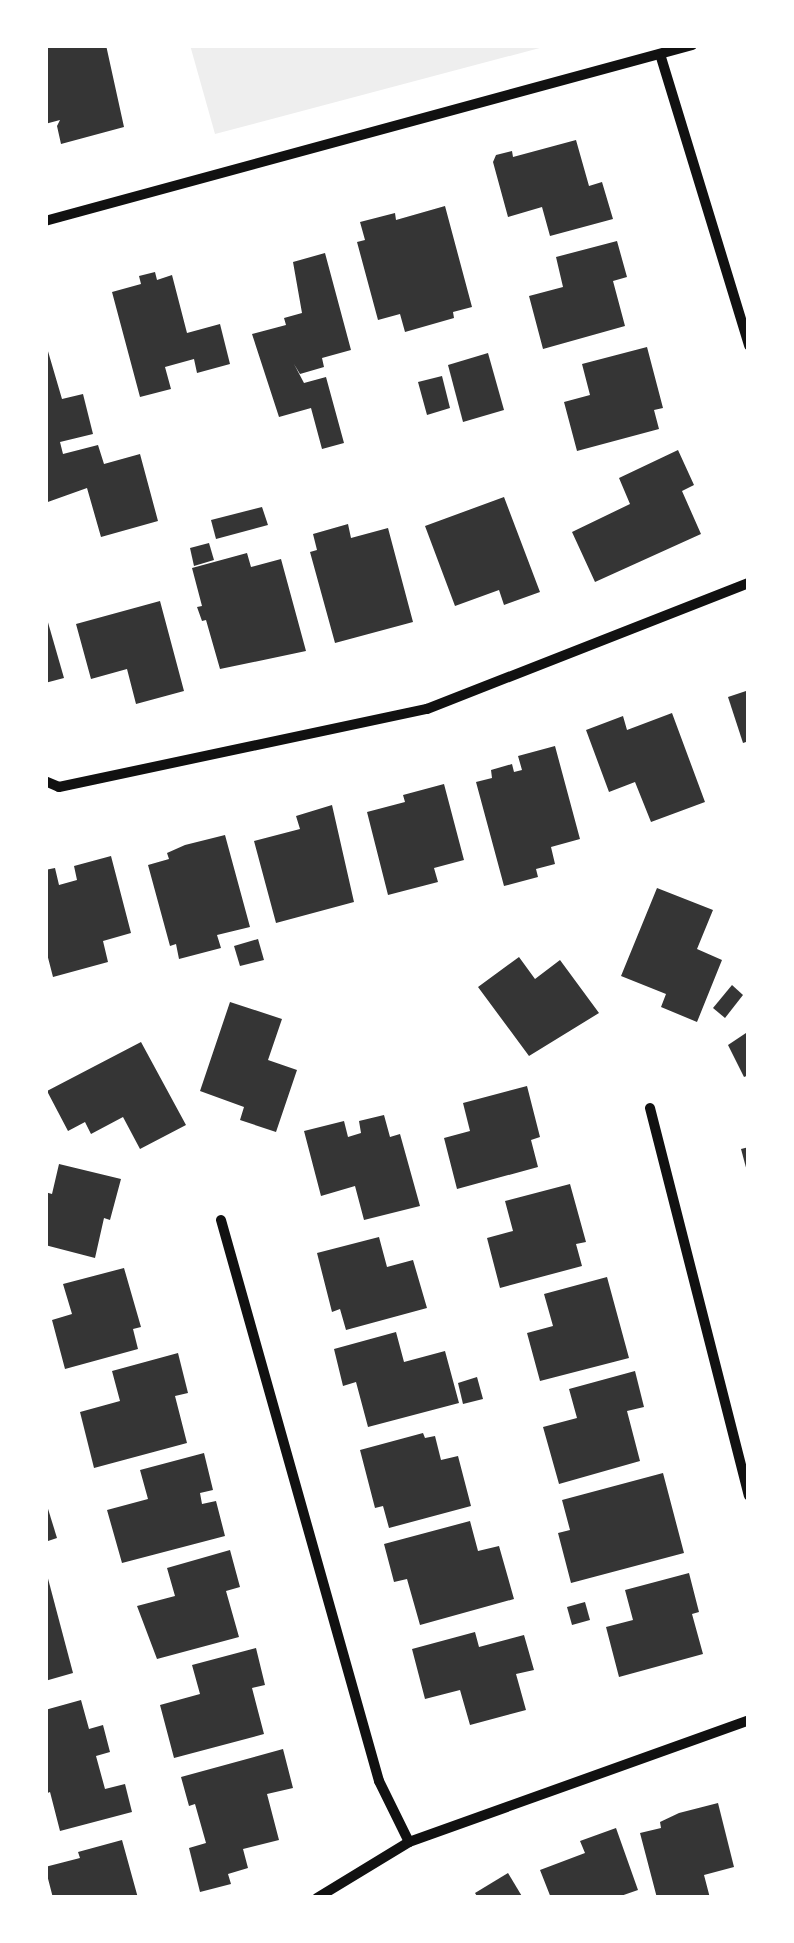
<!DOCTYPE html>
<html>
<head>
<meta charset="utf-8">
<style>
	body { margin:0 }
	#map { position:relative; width:794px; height:1943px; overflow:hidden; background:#fff; font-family:Lato,sans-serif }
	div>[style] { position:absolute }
	.green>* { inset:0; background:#eee }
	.building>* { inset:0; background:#353535 }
	.minor>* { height:10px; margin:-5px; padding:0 5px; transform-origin:5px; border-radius:5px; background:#111 }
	span { translate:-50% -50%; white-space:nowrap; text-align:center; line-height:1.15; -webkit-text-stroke:8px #fff; paint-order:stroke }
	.frame { position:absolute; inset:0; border:48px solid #fff; pointer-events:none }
</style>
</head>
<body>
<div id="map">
	<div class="green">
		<div style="clip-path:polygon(190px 45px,551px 45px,215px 134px)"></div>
	</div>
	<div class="building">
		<div style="clip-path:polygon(45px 45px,106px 45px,124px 127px,61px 144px,57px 126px,60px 120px,45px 124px)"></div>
		<div style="clip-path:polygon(576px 140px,589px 186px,602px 182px,613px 219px,550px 236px,542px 207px,508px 217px,493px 162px,496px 155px,512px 151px,513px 157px)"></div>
		<div style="clip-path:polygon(445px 206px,472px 307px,453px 312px,454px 318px,405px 332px,400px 314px,378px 320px,357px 242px,365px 240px,360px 222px,395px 213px,396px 220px)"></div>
		<div style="clip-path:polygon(617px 241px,627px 277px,613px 281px,625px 326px,543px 349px,529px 296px,563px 287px,556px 257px)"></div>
		<div style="clip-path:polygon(325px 253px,351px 350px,322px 358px,324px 367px,300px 374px,294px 364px,304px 383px,326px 377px,344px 443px,322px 449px,311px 408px,279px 417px,252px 334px,286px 325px,284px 318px,302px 313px,293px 262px)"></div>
		<div style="clip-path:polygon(155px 272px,157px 280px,172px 275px,187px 333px,220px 324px,230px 364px,197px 373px,194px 359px,165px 367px,171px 389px,140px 397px,112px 292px,141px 284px,139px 276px)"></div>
		<div style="clip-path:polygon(45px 341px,62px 399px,83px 394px,93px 434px,60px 442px,63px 454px,98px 445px,104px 464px,140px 454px,158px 521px,101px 537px,87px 488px,45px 503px)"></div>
		<div style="clip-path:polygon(647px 347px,663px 408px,654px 410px,659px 429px,577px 451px,564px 402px,590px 395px,582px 364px)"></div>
		<div style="clip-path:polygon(488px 353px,504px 410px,463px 422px,448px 365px)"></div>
		<div style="clip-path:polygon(442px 376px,450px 408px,427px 415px,418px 382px)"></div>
		<div style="clip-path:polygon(678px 450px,694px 485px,682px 491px,701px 534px,595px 582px,572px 532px,630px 504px,619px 478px)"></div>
		<div style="clip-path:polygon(504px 497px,540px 592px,504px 605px,499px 590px,455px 606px,425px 526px)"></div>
		<div style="clip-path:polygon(262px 507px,268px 525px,216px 539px,211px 520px)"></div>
		<div style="clip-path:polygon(348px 524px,351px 538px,388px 528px,413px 622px,335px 643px,310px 552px,317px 550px,313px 534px)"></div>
		<div style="clip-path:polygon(209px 543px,214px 560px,194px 566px,190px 548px)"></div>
		<div style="clip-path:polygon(247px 553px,251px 567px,281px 559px,306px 651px,220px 669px,206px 620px,202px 621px,197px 607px,202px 606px,192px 568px)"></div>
		<div style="clip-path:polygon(160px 601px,184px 691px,136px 704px,127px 669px,91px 679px,76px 624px)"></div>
		<div style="clip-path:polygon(45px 612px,64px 678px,45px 683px)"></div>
		<div style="clip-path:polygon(749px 690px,749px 741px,743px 743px,728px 697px)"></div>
		<div style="clip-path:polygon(672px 713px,705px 802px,651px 822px,635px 782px,609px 792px,586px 730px,623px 716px,627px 730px)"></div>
		<div style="clip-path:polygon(555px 746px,580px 839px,551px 847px,555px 864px,536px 869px,538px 877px,504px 886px,476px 782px,492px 778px,491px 770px,512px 764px,514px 772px,522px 770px,518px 756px)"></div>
		<div style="clip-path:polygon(444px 784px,464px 860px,434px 868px,438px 882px,388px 895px,367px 812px,405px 802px,403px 795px)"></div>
		<div style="clip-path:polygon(332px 805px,354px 902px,276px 923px,254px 841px,300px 829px,296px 816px)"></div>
		<div style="clip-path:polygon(225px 835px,250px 927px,217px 935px,221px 948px,179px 959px,176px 944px,170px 946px,148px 865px,169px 859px,167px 853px,185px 845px)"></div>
		<div style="clip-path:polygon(111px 856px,131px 933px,103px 941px,108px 962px,53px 977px,45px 946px,45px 870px,55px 868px,59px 885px,77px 880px,74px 866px)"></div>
		<div style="clip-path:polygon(657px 888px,713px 910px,697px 949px,722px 960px,697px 1022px,661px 1007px,666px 994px,621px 976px)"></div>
		<div style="clip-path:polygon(258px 939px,264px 960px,240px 966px,234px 946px)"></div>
		<div style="clip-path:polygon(519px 957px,535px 979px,560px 960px,599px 1013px,529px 1056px,478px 987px)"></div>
		<div style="clip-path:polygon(732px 985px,743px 995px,725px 1018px,713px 1008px)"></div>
		<div style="clip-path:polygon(230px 1002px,282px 1019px,268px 1060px,297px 1070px,276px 1132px,240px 1120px,244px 1107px,200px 1091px)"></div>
		<div style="clip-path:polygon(749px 1031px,749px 1075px,744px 1077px,728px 1045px)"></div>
		<div style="clip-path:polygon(141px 1042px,186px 1125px,140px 1149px,123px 1117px,91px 1134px,85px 1122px,68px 1131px,47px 1091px)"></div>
		<div style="clip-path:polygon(527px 1086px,540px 1137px,531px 1140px,538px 1167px,457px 1189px,444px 1138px,470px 1131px,463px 1103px)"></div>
		<div style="clip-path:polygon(384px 1115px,390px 1137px,400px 1134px,420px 1206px,364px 1220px,355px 1186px,321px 1196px,304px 1131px,344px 1121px,348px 1137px,361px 1133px,359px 1121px)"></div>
		<div style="clip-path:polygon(749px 1147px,749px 1174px,748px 1175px,741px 1149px)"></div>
		<div style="clip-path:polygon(59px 1164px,121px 1179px,110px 1220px,104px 1218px,95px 1258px,45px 1245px,45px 1192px,52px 1194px)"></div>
		<div style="clip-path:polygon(570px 1184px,586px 1242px,576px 1244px,582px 1266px,500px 1288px,487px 1238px,513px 1231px,505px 1201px)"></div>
		<div style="clip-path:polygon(379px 1237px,387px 1267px,413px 1260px,427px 1308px,346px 1330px,340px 1309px,332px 1312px,317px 1253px)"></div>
		<div style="clip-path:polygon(124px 1268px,141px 1327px,133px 1329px,138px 1349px,65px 1369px,52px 1320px,72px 1314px,63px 1284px)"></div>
		<div style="clip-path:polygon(607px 1277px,629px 1358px,540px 1381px,527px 1333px,553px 1326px,544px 1294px)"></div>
		<div style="clip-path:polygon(396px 1332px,404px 1362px,445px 1351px,459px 1403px,368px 1427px,356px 1382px,343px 1386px,334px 1349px)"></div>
		<div style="clip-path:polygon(178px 1353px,188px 1393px,175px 1396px,187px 1443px,94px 1468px,80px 1412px,120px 1401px,112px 1371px)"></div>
		<div style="clip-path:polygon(635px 1371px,644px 1407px,627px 1411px,640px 1461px,559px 1484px,543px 1427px,577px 1418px,569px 1389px)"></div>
		<div style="clip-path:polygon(477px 1377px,483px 1399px,463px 1404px,458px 1383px)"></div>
		<div style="clip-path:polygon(423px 1433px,425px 1438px,435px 1436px,441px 1460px,458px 1456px,471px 1506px,389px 1528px,383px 1506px,375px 1508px,360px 1450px)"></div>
		<div style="clip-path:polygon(204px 1453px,213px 1490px,200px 1493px,202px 1504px,216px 1501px,225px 1536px,122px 1563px,107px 1510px,148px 1499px,140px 1470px)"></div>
		<div style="clip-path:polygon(663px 1473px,684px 1553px,571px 1583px,558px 1533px,570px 1530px,562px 1500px)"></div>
		<div style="clip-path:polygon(45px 1499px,57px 1538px,45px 1542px)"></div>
		<div style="clip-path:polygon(470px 1521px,478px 1551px,499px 1546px,514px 1599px,420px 1625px,407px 1579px,394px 1582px,384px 1544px)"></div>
		<div style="clip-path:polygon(230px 1550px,240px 1587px,226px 1591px,239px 1637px,157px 1659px,137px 1606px,175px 1596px,167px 1568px)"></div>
		<div style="clip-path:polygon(46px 1571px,73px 1673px,45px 1681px,45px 1572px)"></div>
		<div style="clip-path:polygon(689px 1573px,699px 1612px,692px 1614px,703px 1654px,619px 1677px,606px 1627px,633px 1620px,625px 1590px)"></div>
		<div style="clip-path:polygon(585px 1602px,590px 1620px,572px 1625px,567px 1607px)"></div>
		<div style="clip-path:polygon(475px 1632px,479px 1647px,524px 1635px,534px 1670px,516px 1674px,526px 1710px,470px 1725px,460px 1690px,425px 1699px,412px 1649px)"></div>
		<div style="clip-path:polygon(256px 1648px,265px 1685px,252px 1688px,264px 1734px,174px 1758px,160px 1705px,200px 1694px,192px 1665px)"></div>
		<div style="clip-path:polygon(81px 1700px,89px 1729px,103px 1725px,110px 1752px,96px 1756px,105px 1789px,125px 1784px,132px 1812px,60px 1831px,50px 1792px,45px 1794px,45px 1710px)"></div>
		<div style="clip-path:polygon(283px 1749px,293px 1788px,267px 1794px,279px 1840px,243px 1849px,248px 1868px,228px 1874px,231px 1884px,200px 1892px,189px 1848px,206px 1843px,195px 1804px,189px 1806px,181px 1777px)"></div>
		<div style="clip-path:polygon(718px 1803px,734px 1867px,704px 1875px,710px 1898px,657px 1898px,640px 1833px,661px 1828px,660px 1822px,679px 1813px)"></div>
		<div style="clip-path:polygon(616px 1828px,638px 1890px,615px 1898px,551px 1898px,540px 1870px,585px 1853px,580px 1841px)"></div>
		<div style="clip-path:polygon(122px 1840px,138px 1898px,53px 1898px,45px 1867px,80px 1858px,78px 1852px)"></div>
		<div style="clip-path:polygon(508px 1873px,523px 1898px,478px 1898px,475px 1893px)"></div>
	</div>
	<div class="minor">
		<div style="left:660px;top:54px;width:305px;rotate:73deg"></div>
		<div style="left:45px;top:221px;width:671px;rotate:-15.22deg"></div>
		<div style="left:45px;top:781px;width:15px;rotate:23deg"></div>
		<div style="left:59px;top:787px;width:376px;rotate:-12deg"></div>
		<div style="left:427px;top:709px;width:346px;rotate:-21.4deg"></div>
		<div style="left:650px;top:1108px;width:400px;rotate:75.7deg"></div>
		<div style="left:221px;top:1220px;width:583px;rotate:74.27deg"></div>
		<div style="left:379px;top:1781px;width:68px;rotate:63.8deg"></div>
		<div style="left:317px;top:1898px;width:108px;rotate:-31.3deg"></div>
		<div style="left:409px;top:1842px;width:361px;rotate:-19.7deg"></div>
	</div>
	<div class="frame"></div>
</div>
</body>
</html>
